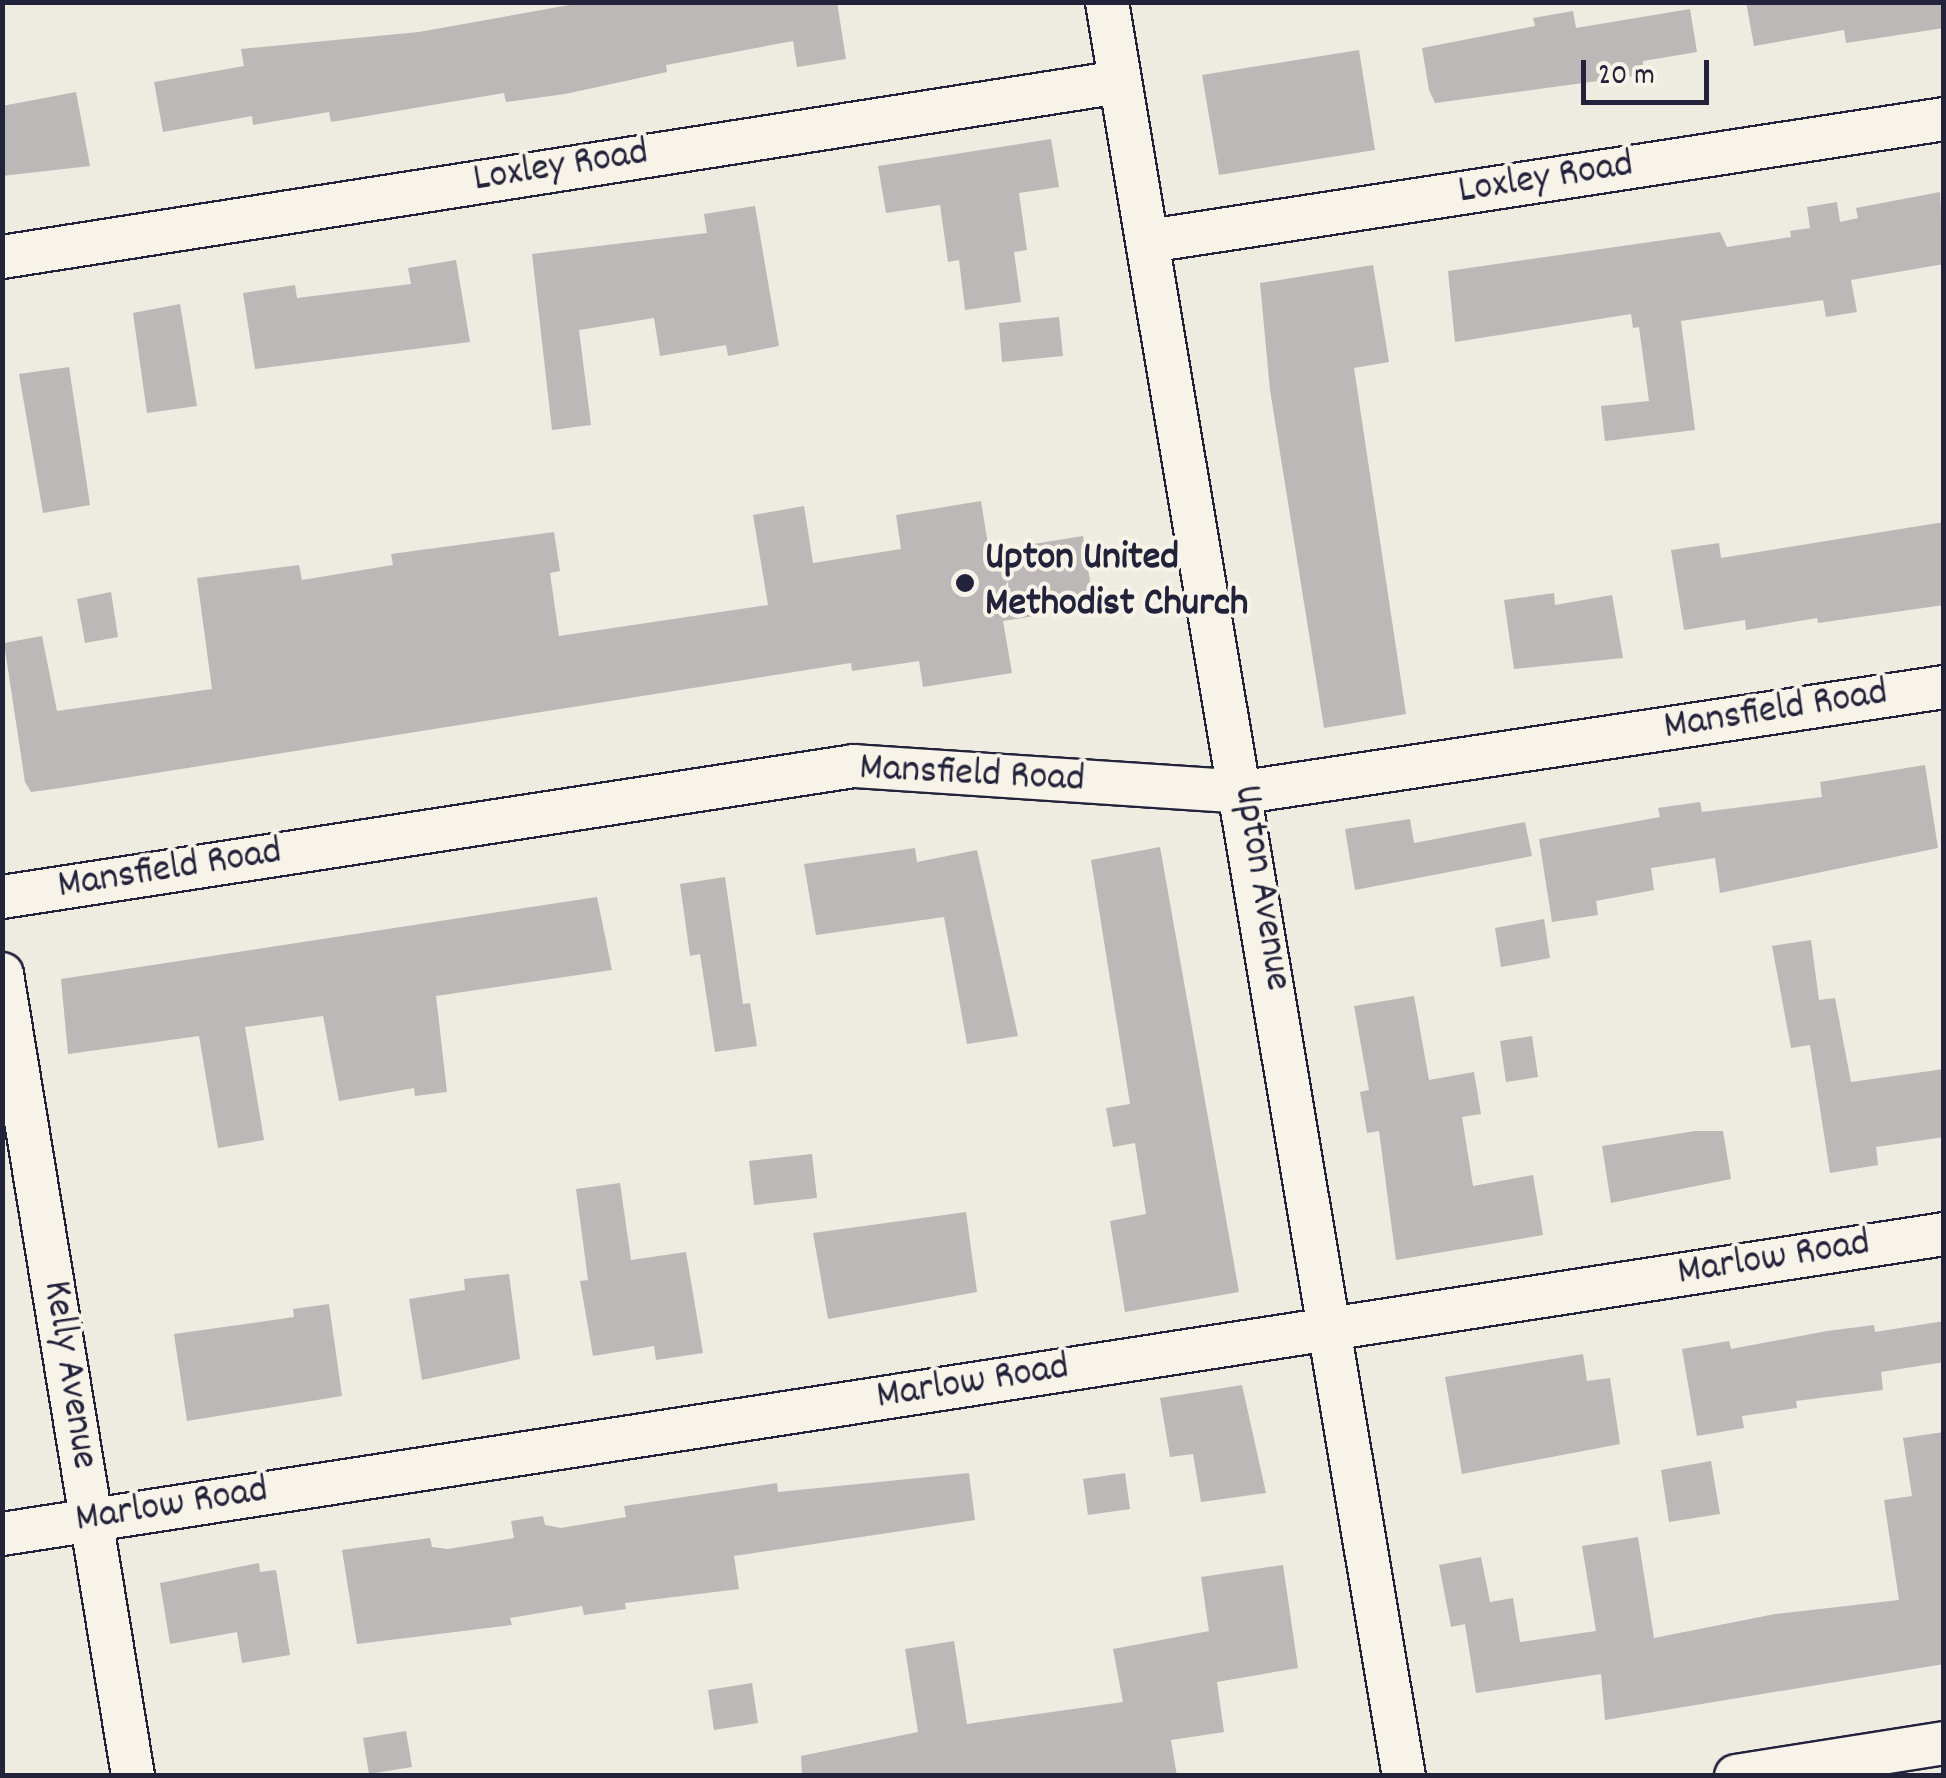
<!DOCTYPE html>
<html>
<head>
<meta charset="utf-8">
<style>
	body { margin:0 }
	#map { position:relative; width:1946px; height:1778px; overflow:hidden; background:#eeebe1; font-family:Dekko,sans-serif }
	div>[style] { position:absolute }
	.building>* { inset:0; background:#bbb8b7 }
	.roads { filter:drop-shadow(2px 0 #22223b) drop-shadow(-2px 0 #22223b) drop-shadow(0 2px #22223b) drop-shadow(0 -2px #22223b) }
	.minor>* { height:42px; margin:-21px; padding:0 21px; transform-origin:21px; border-radius:21px; background:#f7f3e8 }
	.dots>* { width:28px; height:28px; translate:-50% -50%; box-sizing:border-box; border:5px solid #f7f3e8; border-radius:50% }
	span { translate:-50% -50%; white-space:nowrap; text-align:center; line-height:1.15; -webkit-text-stroke:8px #f7f3e8; paint-order:stroke }
	.street-label { font-size:40px; color:#22223b }
	.poi-label { font-size:40px; color:#22223b; font-weight:700 }
	.left { translate:0 -50%; text-align:left }
	.frame { position:absolute; inset:0; border:5px solid #22223b; pointer-events:none }
	.scale { position:absolute; left:1581px; top:60px; width:128px; height:45px; box-sizing:border-box; border:5px solid #22223b; border-top:0; padding-left:12px; font-size:30px; line-height:35px; white-space:nowrap; color:#22223b; -webkit-text-stroke:8px #f7f3e8; paint-order:stroke }
</style>
</head>
<body>
<div id="map">
	<div class="building">
		<div style="clip-path:polygon(586px 2px,837px 2px,846px 59px,797px 67px,793px 41px,666px 65px,667px 72px,565px 94px,506px 102px,504px 93px,331px 122px,329px 112px,253px 125px,252px 116px,163px 132px,154px 82px,244px 66px,241px 49px,419px 32px)"></div>
		<div style="clip-path:polygon(1746px 2px,1944px 2px,1944px 28px,1846px 43px,1844px 30px,1754px 46px)"></div>
		<div style="clip-path:polygon(1690px 9px,1697px 52px,1643px 61px,1642px 75px,1435px 103px,1429px 90px,1422px 48px,1535px 26px,1533px 18px,1573px 11px,1576px 28px)"></div>
		<div style="clip-path:polygon(1359px 50px,1375px 150px,1219px 175px,1202px 75px)"></div>
		<div style="clip-path:polygon(76px 92px,90px 166px,2px 176px,2px 106px)"></div>
		<div style="clip-path:polygon(1051px 139px,1059px 187px,1019px 193px,1027px 250px,1014px 252px,1021px 302px,965px 310px,959px 260px,948px 262px,940px 205px,886px 213px,878px 166px)"></div>
		<div style="clip-path:polygon(1940px 192px,1944px 264px,1851px 280px,1857px 312px,1826px 317px,1823px 300px,1681px 321px,1695px 430px,1605px 441px,1601px 406px,1649px 401px,1639px 327px,1633px 328px,1631px 314px,1455px 342px,1448px 271px,1720px 232px,1727px 247px,1791px 237px,1790px 231px,1810px 228px,1807px 207px,1837px 202px,1840px 222px,1858px 218px,1856px 208px)"></div>
		<div style="clip-path:polygon(755px 206px,779px 346px,728px 356px,726px 345px,660px 356px,654px 318px,579px 330px,591px 425px,552px 430px,532px 254px,707px 233px,704px 214px)"></div>
		<div style="clip-path:polygon(456px 260px,470px 342px,255px 369px,243px 293px,295px 285px,297px 298px,411px 284px,408px 268px)"></div>
		<div style="clip-path:polygon(1373px 265px,1389px 362px,1354px 368px,1406px 714px,1324px 728px,1270px 390px,1260px 283px)"></div>
		<div style="clip-path:polygon(180px 304px,197px 406px,147px 413px,133px 313px)"></div>
		<div style="clip-path:polygon(1059px 317px,1063px 356px,1002px 362px,999px 323px)"></div>
		<div style="clip-path:polygon(69px 367px,90px 505px,43px 513px,19px 374px)"></div>
		<div style="clip-path:polygon(981px 501px,989px 551px,1083px 536px,1094px 607px,1003px 621px,1012px 673px,923px 687px,919px 661px,852px 671px,851px 663px,61px 788px,31px 792px,25px 782px,4px 643px,42px 636px,57px 711px,212px 689px,197px 578px,299px 565px,302px 580px,393px 565px,391px 554px,554px 532px,560px 571px,550px 573px,559px 636px,768px 605px,753px 515px,804px 506px,813px 563px,901px 549px,896px 515px)"></div>
		<div style="clip-path:polygon(1944px 522px,1944px 605px,1818px 623px,1817px 618px,1746px 630px,1745px 620px,1684px 630px,1671px 550px,1719px 543px,1721px 558px)"></div>
		<div style="clip-path:polygon(111px 592px,118px 637px,85px 643px,77px 599px)"></div>
		<div style="clip-path:polygon(1554px 593px,1555px 605px,1612px 595px,1623px 658px,1514px 669px,1504px 600px)"></div>
		<div style="clip-path:polygon(1925px 765px,1938px 848px,1720px 893px,1715px 858px,1651px 868px,1654px 890px,1596px 901px,1598px 915px,1552px 922px,1539px 839px,1660px 817px,1658px 808px,1700px 802px,1702px 812px,1822px 797px,1820px 782px)"></div>
		<div style="clip-path:polygon(1410px 819px,1414px 843px,1525px 822px,1532px 856px,1355px 890px,1345px 829px)"></div>
		<div style="clip-path:polygon(1160px 847px,1239px 1292px,1125px 1312px,1110px 1221px,1146px 1214px,1135px 1143px,1113px 1147px,1106px 1108px,1130px 1104px,1091px 860px)"></div>
		<div style="clip-path:polygon(915px 848px,917px 862px,977px 850px,1018px 1036px,967px 1044px,944px 917px,816px 935px,804px 864px)"></div>
		<div style="clip-path:polygon(725px 877px,743px 1004px,750px 1003px,757px 1046px,715px 1052px,700px 954px,690px 956px,680px 884px)"></div>
		<div style="clip-path:polygon(597px 897px,612px 970px,436px 996px,447px 1092px,415px 1096px,414px 1088px,339px 1101px,323px 1016px,245px 1027px,264px 1140px,218px 1148px,199px 1036px,68px 1054px,61px 979px)"></div>
		<div style="clip-path:polygon(1544px 919px,1550px 958px,1501px 967px,1495px 928px)"></div>
		<div style="clip-path:polygon(1811px 940px,1819px 1000px,1835px 998px,1851px 1082px,1944px 1069px,1944px 1137px,1876px 1147px,1878px 1165px,1830px 1173px,1810px 1045px,1791px 1048px,1772px 946px)"></div>
		<div style="clip-path:polygon(1414px 996px,1429px 1080px,1474px 1072px,1481px 1114px,1462px 1117px,1473px 1186px,1533px 1175px,1543px 1235px,1396px 1260px,1379px 1131px,1367px 1133px,1360px 1092px,1369px 1090px,1354px 1006px)"></div>
		<div style="clip-path:polygon(1532px 1036px,1538px 1077px,1506px 1082px,1500px 1041px)"></div>
		<div style="clip-path:polygon(1695px 1131px,1723px 1131px,1731px 1179px,1611px 1203px,1602px 1146px)"></div>
		<div style="clip-path:polygon(812px 1154px,817px 1198px,754px 1205px,749px 1161px)"></div>
		<div style="clip-path:polygon(620px 1183px,631px 1260px,686px 1252px,703px 1353px,656px 1360px,654px 1346px,593px 1356px,580px 1281px,588px 1280px,576px 1189px)"></div>
		<div style="clip-path:polygon(966px 1212px,977px 1292px,828px 1319px,813px 1233px)"></div>
		<div style="clip-path:polygon(509px 1274px,520px 1359px,422px 1380px,409px 1299px,465px 1290px,464px 1279px)"></div>
		<div style="clip-path:polygon(329px 1304px,342px 1396px,187px 1421px,174px 1334px,294px 1317px,293px 1309px)"></div>
		<div style="clip-path:polygon(1944px 1321px,1944px 1362px,1881px 1372px,1883px 1390px,1796px 1401px,1797px 1408px,1742px 1416px,1744px 1428px,1697px 1436px,1682px 1349px,1729px 1341px,1731px 1349px,1827px 1331px,1874px 1325px,1875px 1332px)"></div>
		<div style="clip-path:polygon(1583px 1354px,1587px 1381px,1610px 1378px,1620px 1444px,1462px 1474px,1445px 1377px)"></div>
		<div style="clip-path:polygon(1242px 1385px,1266px 1493px,1201px 1502px,1193px 1454px,1170px 1457px,1160px 1398px)"></div>
		<div style="clip-path:polygon(1944px 1432px,1944px 1664px,1605px 1720px,1601px 1674px,1476px 1693px,1465px 1624px,1451px 1627px,1439px 1565px,1481px 1557px,1490px 1602px,1513px 1598px,1520px 1642px,1596px 1631px,1582px 1546px,1638px 1537px,1654px 1638px,1775px 1614px,1899px 1600px,1884px 1500px,1912px 1496px,1903px 1438px)"></div>
		<div style="clip-path:polygon(1711px 1461px,1720px 1514px,1669px 1522px,1661px 1470px)"></div>
		<div style="clip-path:polygon(969px 1473px,975px 1520px,734px 1556px,739px 1589px,625px 1603px,626px 1609px,584px 1615px,582px 1606px,510px 1618px,512px 1625px,357px 1644px,342px 1550px,430px 1538px,432px 1547px,448px 1549px,514px 1538px,511px 1521px,543px 1516px,545px 1525px,561px 1528px,626px 1517px,624px 1506px,777px 1483px,778px 1492px)"></div>
		<div style="clip-path:polygon(1125px 1473px,1130px 1509px,1088px 1515px,1083px 1479px)"></div>
		<div style="clip-path:polygon(259px 1563px,260px 1572px,276px 1570px,290px 1655px,242px 1663px,237px 1632px,170px 1644px,160px 1583px)"></div>
		<div style="clip-path:polygon(1283px 1565px,1298px 1668px,1217px 1682px,1224px 1732px,1171px 1740px,1177px 1776px,802px 1776px,801px 1756px,918px 1732px,905px 1649px,954px 1641px,967px 1724px,1123px 1702px,1113px 1649px,1209px 1631px,1201px 1577px)"></div>
		<div style="clip-path:polygon(752px 1683px,758px 1723px,714px 1730px,708px 1690px)"></div>
		<div style="clip-path:polygon(406px 1731px,412px 1767px,369px 1774px,363px 1738px)"></div>
	</div>
	<div class="roads">
		<div class="minor">
			<div style="left:1107px;top:2px;width:1799px;rotate:80.5deg"></div>
			<div style="left:1149px;top:241px;width:804px;rotate:-8.72deg"></div>
			<div style="left:2px;top:257px;width:1132px;rotate:-8.9deg"></div>
			<div style="left:2px;top:897px;width:862px;rotate:-8.74deg"></div>
			<div style="left:854px;top:766px;width:391px;rotate:3.8deg"></div>
			<div style="left:1244px;top:792px;width:708px;rotate:-8.53deg"></div>
			<div style="left:2px;top:974px;width:813px;rotate:80.72deg"></div>
			<div style="left:2px;top:1534px;width:1965px;rotate:-8.78deg"></div>
			<div style="left:1736px;top:1776px;width:211px;rotate:-9deg"></div>
		</div>
	</div>
	<div class="dots">
		<div style="left:965px;top:583px;background:#22223b"></div>
	</div>
	<div class="street-label">
		<span style="left:561px;top:168px;rotate:-9deg">Loxley Road</span>
		<span style="left:1546px;top:180px;rotate:-9deg">Loxley Road</span>
		<span style="left:1776px;top:712px;rotate:-9deg">Mansfield Road</span>
		<span style="left:972px;top:776px;rotate:3deg">Mansfield Road</span>
		<span style="left:170px;top:871px;rotate:-9deg">Mansfield Road</span>
		<span style="left:1260px;top:888px;rotate:81deg">Upton Avenue</span>
		<span style="left:1774px;top:1260px;rotate:-9deg">Marlow Road</span>
		<span style="left:68px;top:1375px;rotate:81deg">Kelly Avenue</span>
		<span style="left:973px;top:1384px;rotate:-9deg">Marlow Road</span>
		<span style="left:172px;top:1507px;rotate:-9deg">Marlow Road</span>
	</div>
	<div class="poi-label">
		<span class="left" style="left:985px;top:583px">Upton United<br>Methodist Church</span>
	</div>
	<div class="frame"></div>
	<div class="scale">20 m</div>
</div>
</body>
</html>
